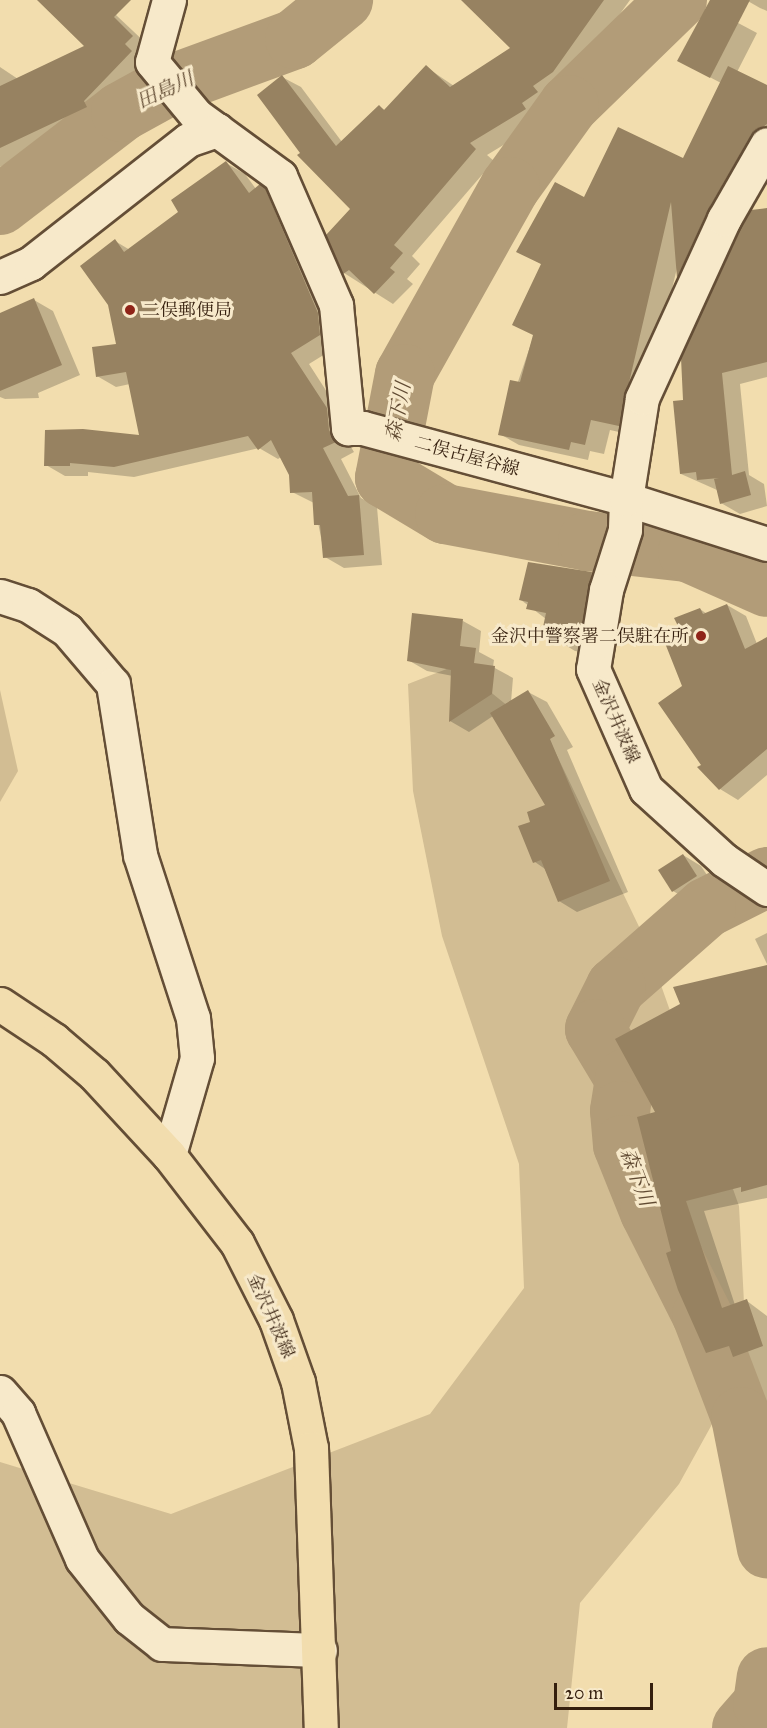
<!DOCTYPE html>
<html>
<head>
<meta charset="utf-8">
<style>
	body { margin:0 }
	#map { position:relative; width:767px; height:1728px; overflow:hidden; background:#f2ddae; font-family:"IM FELL Great Primer","Noto Serif JP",serif }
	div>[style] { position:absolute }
	.green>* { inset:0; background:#d2bd93 }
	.shadow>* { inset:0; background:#0003 }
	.river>* { height:60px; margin:-30px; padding:0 30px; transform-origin:30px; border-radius:30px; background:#b29c78 }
	.building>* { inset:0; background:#978261 }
	.roads { filter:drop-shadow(2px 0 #644e36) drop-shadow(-2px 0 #644e36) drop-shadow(0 2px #644e36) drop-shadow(0 -2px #644e36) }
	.street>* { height:33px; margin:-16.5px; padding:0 16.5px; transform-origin:16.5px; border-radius:16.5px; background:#f7e9ca }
	.secondary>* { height:33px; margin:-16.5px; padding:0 16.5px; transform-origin:16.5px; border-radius:16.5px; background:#f7e9ca }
	.primary>* { height:33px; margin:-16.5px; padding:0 16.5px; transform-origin:16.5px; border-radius:16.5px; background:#f2ddae }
	.dots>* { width:16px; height:16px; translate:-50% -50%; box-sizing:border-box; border:3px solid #f7e9ca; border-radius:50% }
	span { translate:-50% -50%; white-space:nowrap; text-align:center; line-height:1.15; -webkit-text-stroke:6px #f7e9ca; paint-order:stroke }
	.poi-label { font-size:18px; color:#351f0e }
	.left { translate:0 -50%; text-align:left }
	.right { translate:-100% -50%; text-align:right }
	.street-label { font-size:18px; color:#351f0e }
	.water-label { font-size:20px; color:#614b33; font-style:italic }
	.scale { position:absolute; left:554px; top:1683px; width:99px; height:27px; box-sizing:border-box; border:3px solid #351f0e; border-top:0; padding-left:8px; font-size:18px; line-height:21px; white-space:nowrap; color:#351f0e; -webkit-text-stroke:4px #f7e9ca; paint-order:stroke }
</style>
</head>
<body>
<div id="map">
	<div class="green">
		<div style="clip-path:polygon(457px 665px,549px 739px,644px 937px,739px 1206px,747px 1361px,679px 1484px,580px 1603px,567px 1728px,0 1728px,0 1462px,171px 1514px,430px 1414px,524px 1288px,519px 1164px,442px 936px,413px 791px,408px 684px)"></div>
		<div style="clip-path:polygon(0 690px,18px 771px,0 802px)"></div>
	</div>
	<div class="shadow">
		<div style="clip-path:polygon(39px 0,127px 0,116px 15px,150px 47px,150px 63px,102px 112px,105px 118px,0 167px,0 67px,18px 79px,87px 47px)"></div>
		<div style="clip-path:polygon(463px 0,630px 0,571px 82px,550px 97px,555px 103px,539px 114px,544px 120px,487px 155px,494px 161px,412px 256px,420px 264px,407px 279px,413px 284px,393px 304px,344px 273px,352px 209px,302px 153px,282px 77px,301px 87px,342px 142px,380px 107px,386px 111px,426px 67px,454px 86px,512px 48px)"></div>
		<div style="clip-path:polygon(746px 0,767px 0,767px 11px,760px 8px)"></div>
		<div style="clip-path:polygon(708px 7px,757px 33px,737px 72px,767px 87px,767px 149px,696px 287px,678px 277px,677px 268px,637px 436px,610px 430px,604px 454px,590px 451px,588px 460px,519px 445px,500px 434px,534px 335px,543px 265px,518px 251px,585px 199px,684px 160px,721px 83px,698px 71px)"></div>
		<div style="clip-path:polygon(226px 163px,245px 174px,256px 189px,260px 186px,278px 197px,338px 346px,309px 364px,345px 420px,348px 442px,354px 452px,341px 459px,361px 498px,377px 507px,382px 565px,344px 568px,325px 557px,314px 503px,292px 492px,290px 475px,281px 457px,278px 459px,259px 448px,134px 477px,88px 472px,88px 476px,65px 476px,46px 465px,141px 437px,130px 384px,116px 387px,97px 376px,118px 345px,115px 241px,130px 250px,180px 212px)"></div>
		<div style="clip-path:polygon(767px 209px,767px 377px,740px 384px,749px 475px,764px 484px,767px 506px,740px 514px,721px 503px,717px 490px,681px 474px,685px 401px)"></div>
		<div style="clip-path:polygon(34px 300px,53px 311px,80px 375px,38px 393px,39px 398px,5px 399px,0 397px,0 316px)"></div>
		<div style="clip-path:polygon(592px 573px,610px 584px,597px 654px,575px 651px,557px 640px,558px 634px,545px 626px,546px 619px,521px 600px)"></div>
		<div style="clip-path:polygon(727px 605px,746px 616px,757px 644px,767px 639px,767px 775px,738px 800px,720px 789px,703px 765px,684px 686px,679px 627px,700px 609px,707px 614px)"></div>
		<div style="clip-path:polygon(463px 621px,481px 631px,479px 652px,494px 660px,493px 667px,513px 678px,511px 702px,528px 692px,547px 702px,573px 747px,567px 750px,628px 892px,577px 912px,559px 901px,545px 869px,535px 862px,532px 823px,548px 806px,493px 716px,469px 732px,450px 721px,453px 676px,427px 671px,408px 660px)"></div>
		<div style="clip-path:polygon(683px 855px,701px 866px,715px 887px,692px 902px,673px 891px)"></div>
		<div style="clip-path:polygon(767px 933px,767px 964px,755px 939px)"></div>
		<div style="clip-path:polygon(767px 967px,767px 1198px,704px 1211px,735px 1305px,747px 1301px,767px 1316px,767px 1425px,758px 1420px,747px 1364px,737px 1358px,726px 1363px,707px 1352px,673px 1252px,657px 1113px)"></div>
	</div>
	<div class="river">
		<div style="left:677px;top:0;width:151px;rotate:135.8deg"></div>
		<div style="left:569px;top:105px;width:101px;rotate:125.7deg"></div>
		<div style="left:510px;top:187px;width:214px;rotate:119.3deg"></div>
		<div style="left:405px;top:374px;width:106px;rotate:100.9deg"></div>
		<div style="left:385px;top:478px;width:70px;rotate:31deg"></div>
		<div style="left:445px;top:514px;width:146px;rotate:10.7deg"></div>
		<div style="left:588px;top:541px;width:101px;rotate:6.3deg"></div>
		<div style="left:688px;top:552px;width:86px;rotate:23.9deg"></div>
		<div style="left:0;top:205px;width:153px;rotate:-37.5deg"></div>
		<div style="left:121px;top:112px;width:56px;rotate:-28.9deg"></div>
		<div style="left:170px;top:85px;width:133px;rotate:-20.2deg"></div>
		<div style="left:295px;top:39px;width:62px;rotate:-39.1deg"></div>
		<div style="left:767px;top:877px;width:68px;rotate:153.1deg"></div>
		<div style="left:706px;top:908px;width:120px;rotate:138.7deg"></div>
		<div style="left:616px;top:987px;width:47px;rotate:116.6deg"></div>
		<div style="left:595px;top:1029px;width:58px;rotate:59deg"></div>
		<div style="left:625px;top:1079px;width:32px;rotate:99deg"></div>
		<div style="left:620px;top:1111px;width:34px;rotate:85deg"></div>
		<div style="left:623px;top:1145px;width:72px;rotate:68.1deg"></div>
		<div style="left:650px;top:1212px;width:115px;rotate:63.2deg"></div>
		<div style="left:702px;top:1315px;width:109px;rotate:69.1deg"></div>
		<div style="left:741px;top:1417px;width:134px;rotate:78.8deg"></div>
		<div style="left:742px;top:1728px;width:32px;rotate:-49deg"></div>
		<div style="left:763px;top:1704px;width:27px;rotate:-82deg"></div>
	</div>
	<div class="building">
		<div style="clip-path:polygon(37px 0,131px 0,114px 17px,133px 36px,125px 44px,132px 51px,84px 101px,87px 107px,0 148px,0 86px,84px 46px)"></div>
		<div style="clip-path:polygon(461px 0,604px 0,553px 72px,533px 86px,538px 92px,522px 103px,526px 109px,470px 143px,476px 149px,394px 245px,403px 253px,390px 268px,395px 272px,374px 294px,349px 270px,343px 274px,326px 235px,350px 209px,297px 155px,300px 153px,257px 95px,282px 75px,336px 146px,379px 105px,384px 110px,426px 65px,450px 87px,510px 48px)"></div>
		<div style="clip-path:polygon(710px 0,750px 0,710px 78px,677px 61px)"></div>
		<div style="clip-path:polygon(728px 66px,767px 85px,767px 124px,751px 135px,708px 210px,677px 278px,671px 202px,619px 426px,591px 420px,585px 445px,571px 442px,569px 450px,498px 435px,510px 380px,520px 382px,533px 335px,512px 325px,541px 264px,516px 252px,555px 182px,584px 197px,618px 127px,683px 158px)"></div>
		<div style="clip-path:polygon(226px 161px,249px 193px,260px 184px,265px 188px,318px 313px,320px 335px,291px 353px,327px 408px,329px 430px,336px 442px,323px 448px,348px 496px,359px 495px,364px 555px,323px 558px,320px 525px,314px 525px,312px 492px,290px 493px,289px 475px,271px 440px,258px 450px,248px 436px,114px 467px,70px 463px,70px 466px,44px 466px,45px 430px,83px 429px,139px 435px,126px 372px,96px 377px,92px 347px,116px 344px,108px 305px,80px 266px,115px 239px,124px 252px,178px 212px,171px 200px)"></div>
		<div style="clip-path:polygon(767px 208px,767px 362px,722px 373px,732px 475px,745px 471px,751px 495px,720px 504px,714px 479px,719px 478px,697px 480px,696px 472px,680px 474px,673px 401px,683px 400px,681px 358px,741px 228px,751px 210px)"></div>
		<div style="clip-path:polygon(34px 298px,62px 365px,0 391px,0 313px)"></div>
		<div style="clip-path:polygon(528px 562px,592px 572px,578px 645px,555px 641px,557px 630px,543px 627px,546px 613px,526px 609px,528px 602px,519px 600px)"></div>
		<div style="clip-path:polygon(727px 604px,745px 649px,767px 637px,767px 749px,719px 790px,697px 767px,701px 765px,658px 703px,682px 686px,661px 633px,678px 626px,674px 618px,700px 608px,703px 614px)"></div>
		<div style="clip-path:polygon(412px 613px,463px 619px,460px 646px,476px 648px,474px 663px,495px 666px,492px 694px,449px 722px,451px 670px,407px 661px)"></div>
		<div style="clip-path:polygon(528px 690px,555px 736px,550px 739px,610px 881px,558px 902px,541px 860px,533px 863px,518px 826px,530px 822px,527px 812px,545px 805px,490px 713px)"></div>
		<div style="clip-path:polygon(683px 854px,697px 876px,672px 892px,658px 870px)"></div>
		<div style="clip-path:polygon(767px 965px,767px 1185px,741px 1192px,741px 1187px,686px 1201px,722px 1308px,747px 1299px,763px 1346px,733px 1357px,729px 1346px,706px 1353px,678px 1290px,666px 1253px,671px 1251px,637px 1117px,655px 1112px,615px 1039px,680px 1004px,673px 987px)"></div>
	</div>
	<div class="roads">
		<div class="street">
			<div style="left:169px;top:0;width:64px;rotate:105.3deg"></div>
			<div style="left:152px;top:62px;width:69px;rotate:50.3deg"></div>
			<div style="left:196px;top:115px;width:26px;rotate:36deg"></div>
			<div style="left:767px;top:544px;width:148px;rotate:-162.3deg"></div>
			<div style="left:626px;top:499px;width:31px;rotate:92deg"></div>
			<div style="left:625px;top:530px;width:63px;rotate:107.6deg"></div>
			<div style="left:606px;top:590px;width:80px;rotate:99.3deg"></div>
			<div style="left:593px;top:669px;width:131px;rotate:66.2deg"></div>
			<div style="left:646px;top:789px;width:105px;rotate:42.3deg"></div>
			<div style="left:724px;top:860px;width:52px;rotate:34deg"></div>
			<div style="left:0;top:596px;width:29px;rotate:18deg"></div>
			<div style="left:28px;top:605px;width:46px;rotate:32.7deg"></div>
			<div style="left:67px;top:630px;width:71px;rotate:49.6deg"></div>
			<div style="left:113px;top:684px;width:173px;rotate:81deg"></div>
			<div style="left:140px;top:855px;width:171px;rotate:72deg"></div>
			<div style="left:193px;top:1018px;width:40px;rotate:84.3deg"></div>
			<div style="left:197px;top:1058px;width:101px;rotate:106.1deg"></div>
			<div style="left:0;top:1392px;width:28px;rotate:49deg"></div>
			<div style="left:18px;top:1413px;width:159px;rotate:66.3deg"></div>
			<div style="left:82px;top:1559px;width:75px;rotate:51.5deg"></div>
			<div style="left:129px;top:1618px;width:42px;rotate:38.2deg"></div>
			<div style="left:162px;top:1644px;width:158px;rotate:2.2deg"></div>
		</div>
		<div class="secondary">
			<div style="left:0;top:277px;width:34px;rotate:-24deg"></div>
			<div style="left:31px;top:263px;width:199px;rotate:-38.1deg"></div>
			<div style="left:188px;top:140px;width:31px;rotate:-19deg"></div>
			<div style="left:217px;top:130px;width:78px;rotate:36.1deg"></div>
			<div style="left:280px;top:176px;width:141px;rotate:66.5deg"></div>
			<div style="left:336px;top:305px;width:124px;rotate:84.4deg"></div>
			<div style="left:348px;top:428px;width:15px"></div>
			<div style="left:363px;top:428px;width:272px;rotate:15.1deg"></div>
			<div style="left:626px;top:499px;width:102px;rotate:-81deg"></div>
			<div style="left:642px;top:398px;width:197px;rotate:-65.4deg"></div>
			<div style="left:724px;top:219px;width:86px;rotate:-60.2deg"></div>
		</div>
		<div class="primary">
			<div style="left:0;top:1004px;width:65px;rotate:33.7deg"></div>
			<div style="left:54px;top:1040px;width:52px;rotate:40.4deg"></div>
			<div style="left:94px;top:1074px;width:110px;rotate:47.2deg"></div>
			<div style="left:169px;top:1155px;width:111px;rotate:52.3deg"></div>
			<div style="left:237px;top:1243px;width:86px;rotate:63.1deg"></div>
			<div style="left:276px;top:1320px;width:66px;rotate:70.5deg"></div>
			<div style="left:298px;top:1382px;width:67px;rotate:78.9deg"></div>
			<div style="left:311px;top:1448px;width:280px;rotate:88deg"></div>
		</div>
	</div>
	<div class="dots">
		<div style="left:130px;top:310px;background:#8f2418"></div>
		<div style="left:701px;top:636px;background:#8f2418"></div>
	</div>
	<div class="poi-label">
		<span class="left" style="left:142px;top:310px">二俣郵便局</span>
		<span class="right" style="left:689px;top:636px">金沢中警察署二俣駐在所</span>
	</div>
	<div class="street-label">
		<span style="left:467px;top:456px;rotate:15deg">二俣古屋谷線</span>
		<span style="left:616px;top:721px;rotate:66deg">金沢井波線</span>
		<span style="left:271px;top:1316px;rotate:66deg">金沢井波線</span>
	</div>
	<div class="water-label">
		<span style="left:165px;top:90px;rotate:-25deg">田島川</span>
		<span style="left:398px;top:412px;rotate:-79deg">森下川</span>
		<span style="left:637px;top:1177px;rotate:69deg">森下川</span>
	</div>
	<div class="scale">20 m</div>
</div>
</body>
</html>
